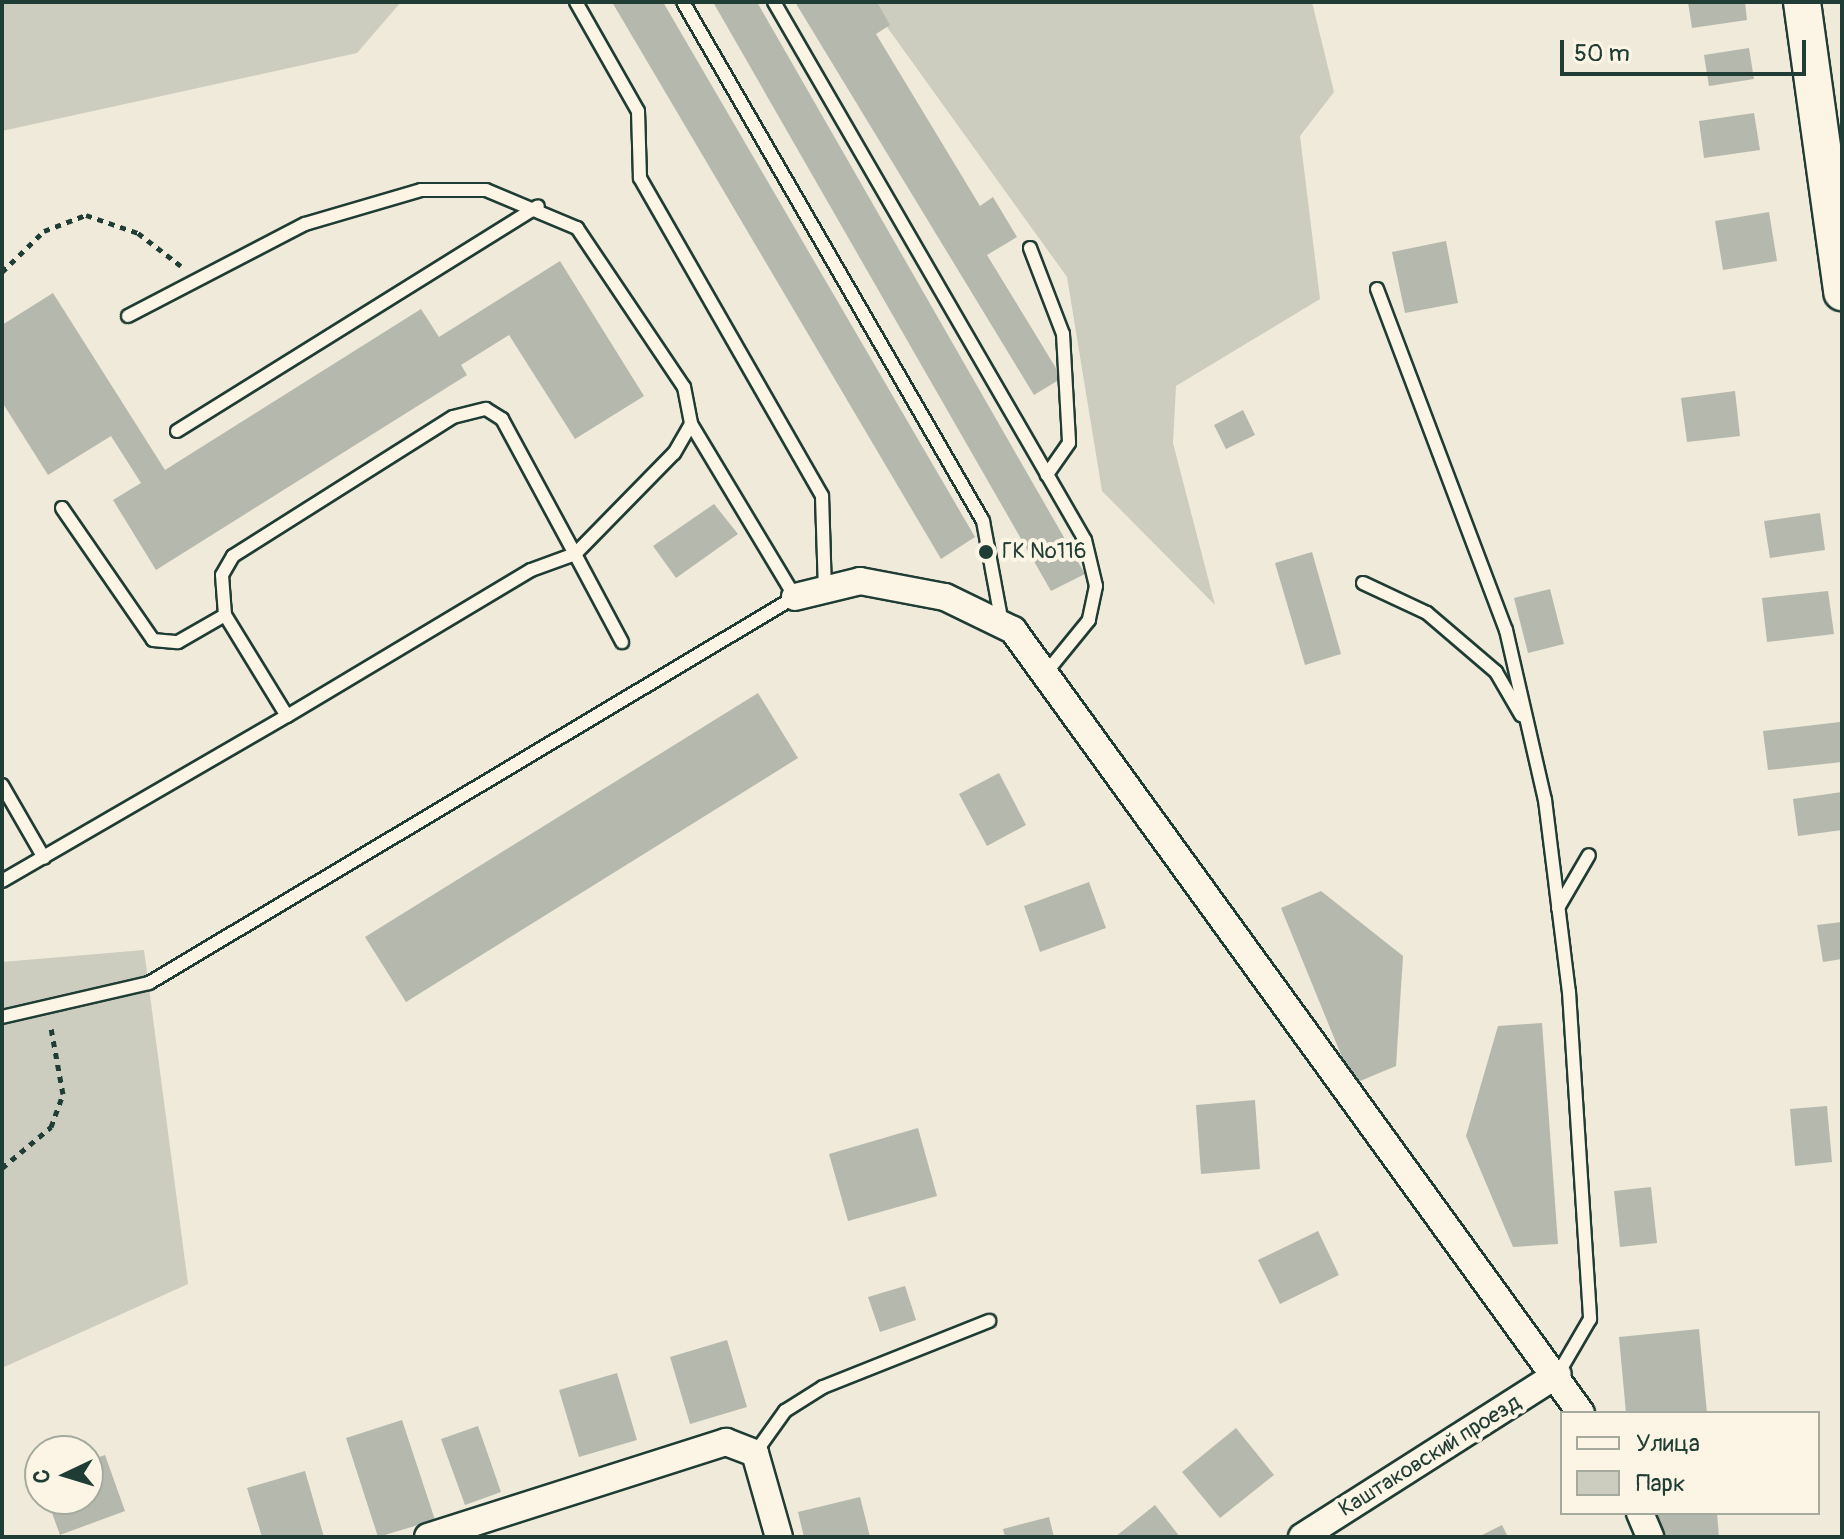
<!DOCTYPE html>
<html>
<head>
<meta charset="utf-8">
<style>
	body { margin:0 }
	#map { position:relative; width:1844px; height:1539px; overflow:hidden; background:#efeada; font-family:Pangolin,sans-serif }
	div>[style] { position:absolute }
	.green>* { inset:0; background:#cccdbf }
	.building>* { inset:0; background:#b5b9ad }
	.path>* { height:5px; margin-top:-2.5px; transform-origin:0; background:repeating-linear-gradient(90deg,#1f3d34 0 6px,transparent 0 12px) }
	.roads { filter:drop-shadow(2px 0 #1f3d34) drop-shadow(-2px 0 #1f3d34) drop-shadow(0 2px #1f3d34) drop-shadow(0 -2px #1f3d34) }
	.lane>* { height:12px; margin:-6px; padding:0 6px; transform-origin:6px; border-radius:6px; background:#fcf5e5 }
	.street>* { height:26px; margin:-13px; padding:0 13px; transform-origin:13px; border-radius:13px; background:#fcf5e5 }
	.secondary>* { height:36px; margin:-18px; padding:0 18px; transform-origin:18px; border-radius:18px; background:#fcf5e5 }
	.dots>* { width:22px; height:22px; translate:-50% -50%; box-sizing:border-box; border:4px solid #fcf5e5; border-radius:50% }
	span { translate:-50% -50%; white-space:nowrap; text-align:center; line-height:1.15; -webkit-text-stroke:8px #fcf5e5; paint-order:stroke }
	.poi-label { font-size:22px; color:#1f3d34 }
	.left { translate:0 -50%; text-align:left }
	.street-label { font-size:22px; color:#1f3d34 }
	.frame { position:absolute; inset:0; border:4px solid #1f3d34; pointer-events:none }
	.legend { position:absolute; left:1560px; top:1411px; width:260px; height:104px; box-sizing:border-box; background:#fcf5e5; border:2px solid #a4ab9e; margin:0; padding:10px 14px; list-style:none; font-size:24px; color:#1f3d34 }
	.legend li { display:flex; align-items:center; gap:16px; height:40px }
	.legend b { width:40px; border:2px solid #a4ab9e }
	.north { position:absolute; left:24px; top:1435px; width:80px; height:80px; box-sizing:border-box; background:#fcf5e5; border:2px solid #a4ab9e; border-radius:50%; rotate:266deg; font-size:22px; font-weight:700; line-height:32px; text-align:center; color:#1f3d34 }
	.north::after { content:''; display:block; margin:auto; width:28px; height:36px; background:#1f3d34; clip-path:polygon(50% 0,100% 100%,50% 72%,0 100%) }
	.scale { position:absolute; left:1560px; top:40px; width:246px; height:36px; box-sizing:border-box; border:4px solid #1f3d34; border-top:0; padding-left:10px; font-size:24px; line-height:28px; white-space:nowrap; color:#1f3d34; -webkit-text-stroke:6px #fcf5e5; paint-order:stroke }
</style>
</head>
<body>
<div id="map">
	<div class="green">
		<div style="clip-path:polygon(2px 2px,401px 2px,357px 53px,2px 131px)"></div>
		<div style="clip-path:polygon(869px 2px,1312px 2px,1334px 92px,1300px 136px,1320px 299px,1176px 386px,1173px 443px,1215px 605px,1102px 491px,1067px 277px)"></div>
		<div style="clip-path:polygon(144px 950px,188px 1284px,2px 1368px,2px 962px)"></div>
	</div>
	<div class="building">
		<div style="clip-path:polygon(612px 2px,663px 2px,975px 537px,941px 559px)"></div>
		<div style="clip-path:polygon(713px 2px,757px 2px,1085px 574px,1051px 591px)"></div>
		<div style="clip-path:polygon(795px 2px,877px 2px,890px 25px,876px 34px,980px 206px,993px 197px,1017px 237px,987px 255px,1062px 378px,1034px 395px)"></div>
		<div style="clip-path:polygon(1688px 2px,1745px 2px,1747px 20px,1692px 28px)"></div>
		<div style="clip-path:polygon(1749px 48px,1754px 79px,1709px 86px,1704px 55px)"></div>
		<div style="clip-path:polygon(1754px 113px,1760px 150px,1704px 158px,1699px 121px)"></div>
		<div style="clip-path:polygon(1769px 212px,1777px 261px,1723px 270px,1715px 221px)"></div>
		<div style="clip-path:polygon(1446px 241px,1458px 303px,1405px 313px,1392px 252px)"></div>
		<div style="clip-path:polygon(560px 261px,644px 396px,575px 439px,509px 335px,461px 365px,467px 375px,156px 570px,113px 500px,141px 483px,111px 436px,48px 475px,2px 402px,2px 325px,53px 293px,165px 470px,421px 309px,439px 337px)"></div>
		<div style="clip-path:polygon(1735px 391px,1740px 436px,1687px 442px,1681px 398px)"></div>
		<div style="clip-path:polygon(1243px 410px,1255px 435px,1226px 449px,1214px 425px)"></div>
		<div style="clip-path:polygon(714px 504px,738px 534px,676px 578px,653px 546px)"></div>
		<div style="clip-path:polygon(1820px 513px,1825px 550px,1770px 558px,1764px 521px)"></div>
		<div style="clip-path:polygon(1312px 552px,1341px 654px,1305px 665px,1275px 563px)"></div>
		<div style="clip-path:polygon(1550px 589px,1564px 644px,1528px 653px,1514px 598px)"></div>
		<div style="clip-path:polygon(1828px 591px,1834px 634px,1767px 642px,1762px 598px)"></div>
		<div style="clip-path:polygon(758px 693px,798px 758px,406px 1002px,365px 937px)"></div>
		<div style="clip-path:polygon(1840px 722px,1842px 762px,1768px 770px,1763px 731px)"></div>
		<div style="clip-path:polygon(999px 773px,1026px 825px,987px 846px,959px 794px)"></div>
		<div style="clip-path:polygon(1842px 792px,1842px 830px,1798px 836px,1793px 799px)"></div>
		<div style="clip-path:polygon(1089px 882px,1106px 928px,1040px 952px,1024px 906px)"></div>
		<div style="clip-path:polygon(1321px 891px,1403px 956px,1396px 1066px,1353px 1084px,1281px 908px)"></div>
		<div style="clip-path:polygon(1842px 922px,1842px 959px,1823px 962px,1817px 925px)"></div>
		<div style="clip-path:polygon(1542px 1023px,1558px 1244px,1513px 1247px,1466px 1136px,1498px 1026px)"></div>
		<div style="clip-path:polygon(1255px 1100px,1260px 1169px,1201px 1174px,1196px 1105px)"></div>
		<div style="clip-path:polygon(1827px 1106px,1832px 1162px,1795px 1166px,1790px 1109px)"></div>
		<div style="clip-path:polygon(918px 1128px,937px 1196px,848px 1221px,829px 1154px)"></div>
		<div style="clip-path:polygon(1651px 1187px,1657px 1243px,1620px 1247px,1614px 1191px)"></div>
		<div style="clip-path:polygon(1318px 1231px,1339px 1275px,1280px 1304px,1258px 1260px)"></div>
		<div style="clip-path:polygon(905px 1286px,916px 1320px,880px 1332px,868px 1297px)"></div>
		<div style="clip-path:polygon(1699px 1329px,1707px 1413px,1626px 1413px,1619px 1337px)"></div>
		<div style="clip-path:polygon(727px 1340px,747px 1407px,690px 1424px,670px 1357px)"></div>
		<div style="clip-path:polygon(617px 1373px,637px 1440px,579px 1457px,559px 1390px)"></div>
		<div style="clip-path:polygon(402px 1420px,435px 1520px,378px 1537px,346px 1438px)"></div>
		<div style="clip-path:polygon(478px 1426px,501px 1492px,465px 1505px,441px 1439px)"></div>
		<div style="clip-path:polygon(1236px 1428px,1274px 1475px,1220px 1518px,1182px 1472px)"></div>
		<div style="clip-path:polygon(105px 1455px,125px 1511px,60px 1535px,47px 1499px,88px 1499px,88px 1461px)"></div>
		<div style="clip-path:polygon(305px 1471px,324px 1537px,262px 1537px,247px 1488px)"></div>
		<div style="clip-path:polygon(860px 1497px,870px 1537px,804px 1537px,798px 1512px)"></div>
		<div style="clip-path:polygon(1155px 1505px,1180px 1537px,1115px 1537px)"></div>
		<div style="clip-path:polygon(1651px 1513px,1717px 1513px,1719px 1537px,1663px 1537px)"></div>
		<div style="clip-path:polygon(1049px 1517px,1054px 1537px,1005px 1537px,1003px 1529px)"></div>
		<div style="clip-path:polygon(1502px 1525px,1508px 1537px,1478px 1537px)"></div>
	</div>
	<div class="path">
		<div style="left:2px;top:272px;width:59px;rotate:-44.3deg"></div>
		<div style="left:44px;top:231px;width:45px;rotate:-20.9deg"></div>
		<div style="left:86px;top:215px;width:55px;rotate:19.1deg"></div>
		<div style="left:138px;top:233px;width:54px;rotate:37.5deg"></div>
		<div style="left:2px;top:1168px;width:64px;rotate:-39.9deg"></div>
		<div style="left:51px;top:1127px;width:35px;rotate:-70deg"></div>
		<div style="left:63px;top:1094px;width:67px;rotate:-100.3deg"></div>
	</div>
	<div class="roads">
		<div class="lane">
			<div style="left:576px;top:2px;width:125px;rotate:60.4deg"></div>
			<div style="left:638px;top:111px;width:67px;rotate:88.3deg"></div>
			<div style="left:640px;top:178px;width:366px;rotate:60.2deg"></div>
			<div style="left:822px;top:496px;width:94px;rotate:88.2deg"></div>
			<div style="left:683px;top:2px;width:599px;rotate:59.97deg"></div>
			<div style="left:983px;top:521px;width:105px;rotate:79.5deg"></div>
			<div style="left:774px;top:2px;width:621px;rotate:59.97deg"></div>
			<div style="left:1085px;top:540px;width:47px;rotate:76.6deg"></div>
			<div style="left:1096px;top:586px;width:35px;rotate:102deg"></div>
			<div style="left:1089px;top:620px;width:70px;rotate:129.2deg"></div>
			<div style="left:1030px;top:248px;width:92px;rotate:69deg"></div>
			<div style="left:1063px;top:334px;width:109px;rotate:86.8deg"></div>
			<div style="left:1069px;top:443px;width:39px;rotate:125deg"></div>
			<div style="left:1377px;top:289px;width:365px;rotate:69.3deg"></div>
			<div style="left:1506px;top:630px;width:174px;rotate:77.1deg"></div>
			<div style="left:1545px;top:800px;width:193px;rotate:82.9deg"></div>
			<div style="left:1569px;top:992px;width:328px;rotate:86.3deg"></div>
			<div style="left:1590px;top:1319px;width:64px;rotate:120.2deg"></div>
			<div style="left:128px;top:316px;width:199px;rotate:-27.5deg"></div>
			<div style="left:305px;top:224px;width:121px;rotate:-16.3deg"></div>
			<div style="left:421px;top:190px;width:65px"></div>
			<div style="left:486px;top:190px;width:99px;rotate:22.7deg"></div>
			<div style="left:577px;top:228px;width:192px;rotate:56.1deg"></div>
			<div style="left:684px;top:387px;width:38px;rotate:79deg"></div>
			<div style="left:691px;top:424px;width:34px;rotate:120deg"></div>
			<div style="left:674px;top:453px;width:141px;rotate:134.4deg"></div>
			<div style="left:575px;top:554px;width:47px;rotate:160deg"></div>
			<div style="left:531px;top:570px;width:284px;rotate:149.1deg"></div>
			<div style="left:287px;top:716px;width:119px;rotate:-121.5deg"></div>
			<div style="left:225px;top:615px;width:40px;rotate:-94.3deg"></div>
			<div style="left:222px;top:575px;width:22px;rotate:-60deg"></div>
			<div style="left:233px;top:556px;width:260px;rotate:-32.3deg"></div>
			<div style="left:453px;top:417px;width:34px;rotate:-14deg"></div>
			<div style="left:486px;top:409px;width:19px;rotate:32deg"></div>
			<div style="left:502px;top:419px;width:153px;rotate:61.6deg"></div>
			<div style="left:575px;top:554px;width:100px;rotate:61.9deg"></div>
			<div style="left:177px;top:431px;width:425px;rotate:-31.9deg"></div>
			<div style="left:62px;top:508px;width:160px;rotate:55.4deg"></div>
			<div style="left:153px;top:640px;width:25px;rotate:5deg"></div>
			<div style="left:178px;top:642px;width:54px;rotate:-29.9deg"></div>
			<div style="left:1363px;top:583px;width:71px;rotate:25.1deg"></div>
			<div style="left:1427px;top:613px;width:91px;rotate:40.5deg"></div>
			<div style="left:1496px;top:672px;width:50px;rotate:59.8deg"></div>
			<div style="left:2px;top:785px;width:84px;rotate:60.1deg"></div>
			<div style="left:2px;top:881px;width:329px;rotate:-30.1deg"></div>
			<div style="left:1558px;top:908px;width:61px;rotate:-59.7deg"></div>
			<div style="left:2px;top:1017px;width:151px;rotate:-13deg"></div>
			<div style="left:149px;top:983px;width:753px;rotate:-30.86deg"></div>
			<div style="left:795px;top:597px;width:202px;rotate:-121deg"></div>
			<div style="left:755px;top:1453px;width:52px;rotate:-54.5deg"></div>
			<div style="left:785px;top:1411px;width:45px;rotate:-32.3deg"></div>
			<div style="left:823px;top:1387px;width:179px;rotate:-21.7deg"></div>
		</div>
		<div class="street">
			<div style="left:795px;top:597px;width:67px;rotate:-13.8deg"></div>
			<div style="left:860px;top:581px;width:86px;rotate:10.7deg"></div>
			<div style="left:945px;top:597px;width:76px;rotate:25.9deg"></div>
			<div style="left:1013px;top:630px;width:967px;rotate:54.04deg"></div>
			<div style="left:1640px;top:1513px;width:26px;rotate:67deg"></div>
			<div style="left:428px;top:1537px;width:313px;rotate:-17.7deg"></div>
			<div style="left:726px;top:1442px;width:31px;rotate:21deg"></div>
			<div style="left:755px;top:1453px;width:87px;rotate:74.1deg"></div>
			<div style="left:1302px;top:1537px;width:303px;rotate:-32.5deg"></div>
		</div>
		<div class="secondary">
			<div style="left:1802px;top:2px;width:293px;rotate:82.1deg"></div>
		</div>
	</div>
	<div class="dots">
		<div style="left:986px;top:552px;background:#1f3d34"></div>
	</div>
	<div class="poi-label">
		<span class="left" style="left:1002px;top:552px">ГК №116</span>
	</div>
	<div class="street-label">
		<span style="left:1430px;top:1456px;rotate:-32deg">Каштаковский проезд</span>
	</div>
	<div class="frame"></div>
	<ul class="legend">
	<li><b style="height:10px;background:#fcf5e5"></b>Улица</li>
	<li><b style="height:22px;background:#cccdbf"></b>Парк</li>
	</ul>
	<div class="north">С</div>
	<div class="scale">50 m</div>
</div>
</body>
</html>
